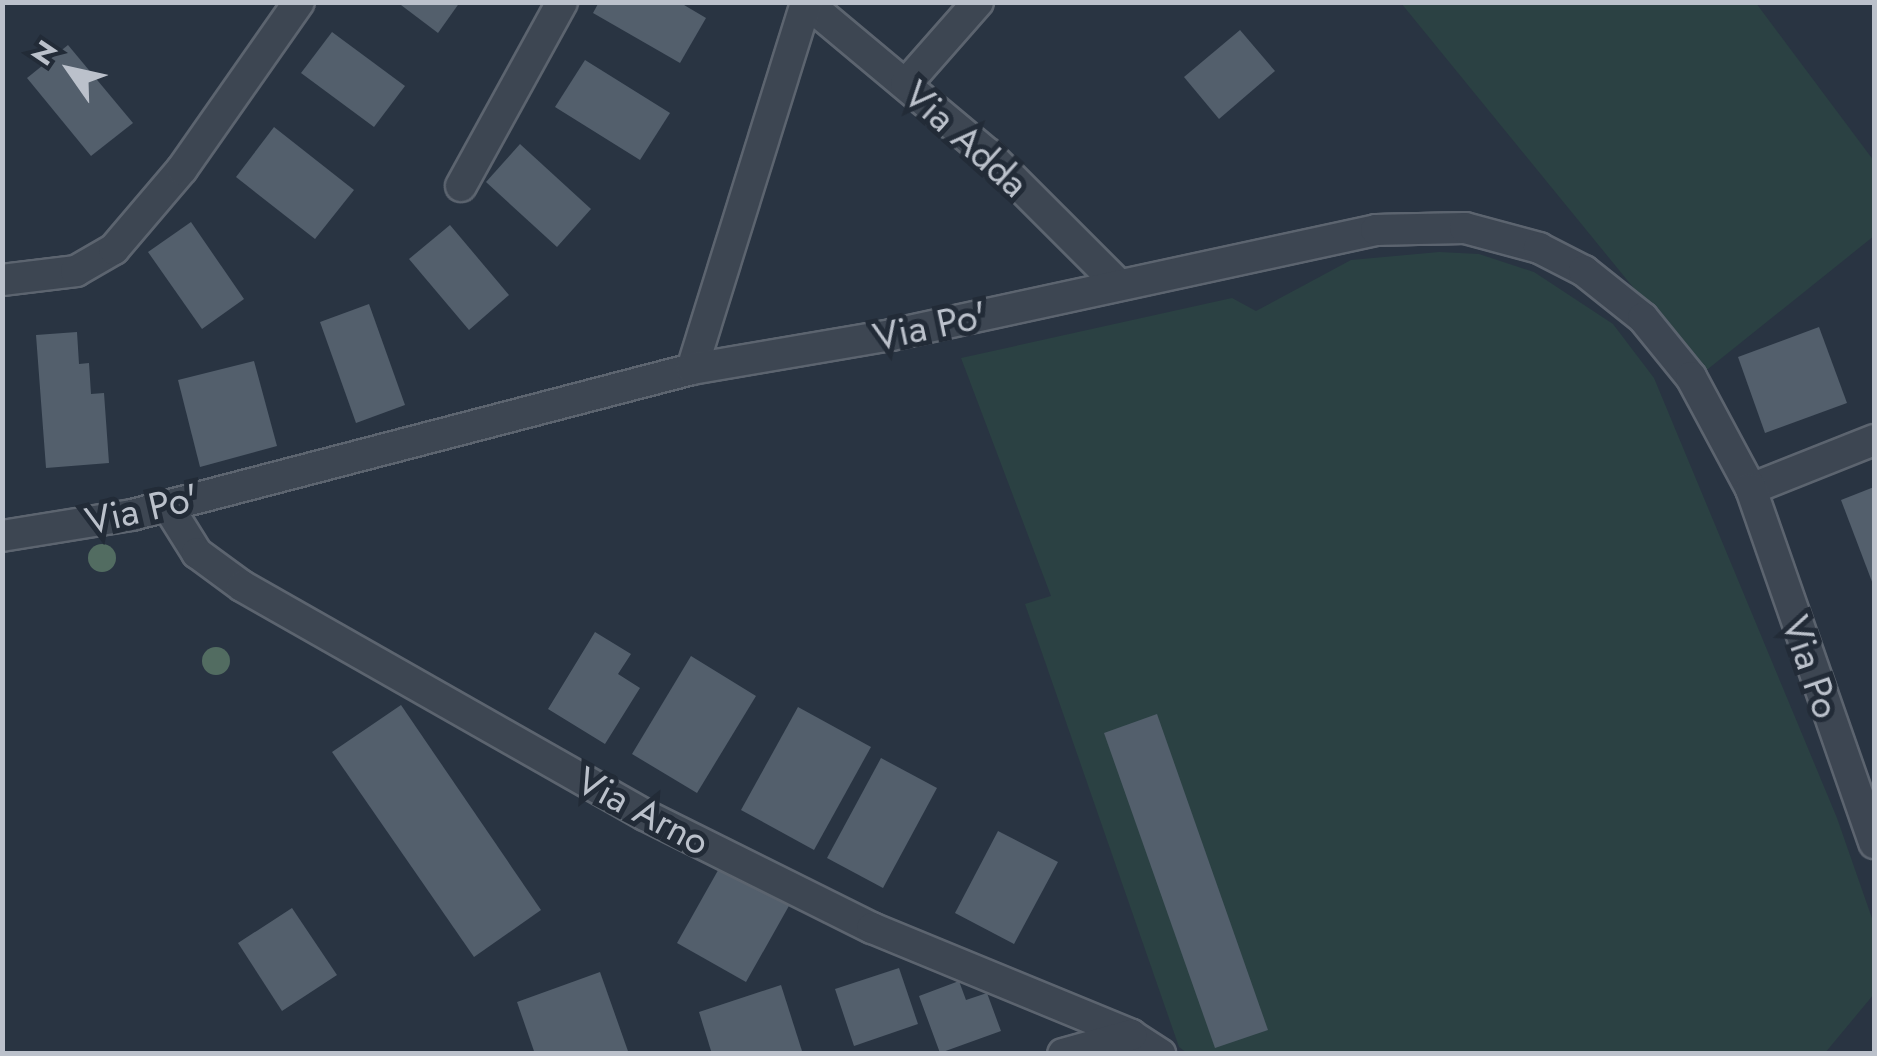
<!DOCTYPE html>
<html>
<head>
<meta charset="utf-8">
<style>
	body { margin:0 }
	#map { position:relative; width:1877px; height:1056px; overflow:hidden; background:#293442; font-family:Jost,sans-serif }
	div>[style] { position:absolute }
	.green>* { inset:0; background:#2b4143 }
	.building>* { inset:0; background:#535f6c }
	.roads { filter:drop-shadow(2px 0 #5c646f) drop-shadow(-2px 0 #5c646f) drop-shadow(0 2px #5c646f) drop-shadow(0 -2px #5c646f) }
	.street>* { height:30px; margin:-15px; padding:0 15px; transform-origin:15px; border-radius:15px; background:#3d4652 }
	.trees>* { width:28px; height:28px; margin:-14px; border-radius:50%; background:#526c61 }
	span { translate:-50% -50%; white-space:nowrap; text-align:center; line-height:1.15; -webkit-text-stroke:10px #222b37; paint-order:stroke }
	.street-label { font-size:38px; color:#bbc1cb }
	.frame { position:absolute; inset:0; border:5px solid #bbc1cb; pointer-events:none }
	.north { position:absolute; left:20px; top:20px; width:100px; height:100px; -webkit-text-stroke:8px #222b37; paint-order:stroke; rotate:304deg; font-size:28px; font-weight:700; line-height:40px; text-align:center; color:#bbc1cb }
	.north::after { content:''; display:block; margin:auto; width:35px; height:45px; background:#bbc1cb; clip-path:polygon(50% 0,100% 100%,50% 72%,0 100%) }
</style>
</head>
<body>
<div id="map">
	<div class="green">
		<div style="clip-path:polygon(1401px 3px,1756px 3px,1874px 161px,1874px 236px,1703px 373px)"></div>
		<div style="clip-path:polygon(1439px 252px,1479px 254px,1534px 272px,1613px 324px,1654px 378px,1837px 818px,1874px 924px,1874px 994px,1825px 1053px,1187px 1053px,1179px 1047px,1025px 604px,1051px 596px,961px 358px,1232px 298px,1256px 311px,1351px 260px)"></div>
	</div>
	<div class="building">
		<div style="clip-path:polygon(397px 2px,460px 2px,438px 33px)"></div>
		<div style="clip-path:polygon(599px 2px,679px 2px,706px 18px,680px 63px,593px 13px)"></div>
		<div style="clip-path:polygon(1240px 30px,1275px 71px,1219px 119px,1184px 77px)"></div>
		<div style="clip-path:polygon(332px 32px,405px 86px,374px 127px,301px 73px)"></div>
		<div style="clip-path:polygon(68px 45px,133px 123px,91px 156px,27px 78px)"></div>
		<div style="clip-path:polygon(585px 60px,670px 113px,640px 160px,555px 107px)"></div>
		<div style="clip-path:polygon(274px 127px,354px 190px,315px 239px,236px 177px)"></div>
		<div style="clip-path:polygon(520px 144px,591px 209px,557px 247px,486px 182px)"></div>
		<div style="clip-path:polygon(191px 222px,244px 299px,202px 329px,148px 252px)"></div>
		<div style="clip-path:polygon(450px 225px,509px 295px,469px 330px,409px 259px)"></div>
		<div style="clip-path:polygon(369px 304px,405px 405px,356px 423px,320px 322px)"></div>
		<div style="clip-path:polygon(1819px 327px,1847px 403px,1765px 433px,1738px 357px)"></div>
		<div style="clip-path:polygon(77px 332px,79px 364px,89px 363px,91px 394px,104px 393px,109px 463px,46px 468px,36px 335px)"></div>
		<div style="clip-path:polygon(254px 361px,277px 446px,200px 467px,178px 380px)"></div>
		<div style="clip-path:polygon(1874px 487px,1874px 587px,1841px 500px)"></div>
		<div style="clip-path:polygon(595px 632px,631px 654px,618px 674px,640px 688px,605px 744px,548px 709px)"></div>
		<div style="clip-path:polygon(691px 656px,756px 696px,697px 793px,632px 754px)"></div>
		<div style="clip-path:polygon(401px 705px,541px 910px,474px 957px,332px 752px)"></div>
		<div style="clip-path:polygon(798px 707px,871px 747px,814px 850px,741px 810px)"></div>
		<div style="clip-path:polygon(1157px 714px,1268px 1030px,1215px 1048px,1104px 733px)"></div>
		<div style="clip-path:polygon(881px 758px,937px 788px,883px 888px,827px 858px)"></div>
		<div style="clip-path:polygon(998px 831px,1058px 862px,1014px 944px,955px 913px)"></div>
		<div style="clip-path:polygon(721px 865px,790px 904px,746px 982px,677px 943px)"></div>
		<div style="clip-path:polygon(292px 908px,337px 975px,282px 1011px,238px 943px)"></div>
		<div style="clip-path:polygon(899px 968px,918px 1024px,854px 1046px,835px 989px)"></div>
		<div style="clip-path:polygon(600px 972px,629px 1054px,535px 1054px,517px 1002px)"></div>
		<div style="clip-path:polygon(959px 981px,966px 1000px,987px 993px,1001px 1031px,940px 1053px,919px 996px)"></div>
		<div style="clip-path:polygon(781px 985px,802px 1051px,712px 1054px,699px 1012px)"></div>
	</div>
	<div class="roads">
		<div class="street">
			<div style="left:806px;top:2px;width:237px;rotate:39.9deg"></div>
			<div style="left:988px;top:154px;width:184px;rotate:45deg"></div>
			<div style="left:906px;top:84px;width:109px;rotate:-48.7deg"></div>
			<div style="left:461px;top:186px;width:210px;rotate:-61.2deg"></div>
			<div style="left:2px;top:280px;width:75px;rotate:-6.9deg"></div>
			<div style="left:76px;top:271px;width:44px;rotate:-30.1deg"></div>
			<div style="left:114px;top:249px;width:105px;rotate:-49.6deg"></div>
			<div style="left:182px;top:169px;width:204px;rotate:-55deg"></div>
			<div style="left:692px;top:369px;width:384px;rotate:-72.7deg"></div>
			<div style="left:1751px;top:489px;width:132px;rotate:-21.7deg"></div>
			<div style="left:167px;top:505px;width:57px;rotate:58deg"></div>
			<div style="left:197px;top:553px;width:56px;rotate:36.3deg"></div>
			<div style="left:242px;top:586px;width:464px;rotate:29.6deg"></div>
			<div style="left:645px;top:815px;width:254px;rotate:26.5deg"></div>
			<div style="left:872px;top:928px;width:280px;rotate:22.4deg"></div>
			<div style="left:1131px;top:1035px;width:35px;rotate:33deg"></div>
			<div style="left:2px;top:536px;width:132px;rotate:-9.2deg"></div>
			<div style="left:132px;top:515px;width:579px;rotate:-14.61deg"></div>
			<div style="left:692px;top:369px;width:202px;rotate:-9.7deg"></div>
			<div style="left:891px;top:335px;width:496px;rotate:-12.2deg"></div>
			<div style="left:1376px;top:230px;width:89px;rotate:-1.3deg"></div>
			<div style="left:1465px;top:228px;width:77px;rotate:15.1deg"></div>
			<div style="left:1539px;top:248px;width:51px;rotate:27.1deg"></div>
			<div style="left:1584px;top:271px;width:75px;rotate:38.5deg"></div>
			<div style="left:1643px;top:318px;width:76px;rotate:50.9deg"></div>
			<div style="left:1691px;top:377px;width:127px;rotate:61.8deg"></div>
			<div style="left:1751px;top:489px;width:375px;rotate:70.8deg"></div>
			<div style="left:1063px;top:1054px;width:71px;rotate:-15.6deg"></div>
		</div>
	</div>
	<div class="trees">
		<div style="left:102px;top:558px"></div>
		<div style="left:216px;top:661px"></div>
	</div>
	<div class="street-label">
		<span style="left:966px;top:139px;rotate:42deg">Via Adda</span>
		<span style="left:930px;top:326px;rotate:-12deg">Via Po'</span>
		<span style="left:142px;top:509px;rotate:-13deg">Via Po'</span>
		<span style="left:1811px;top:667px;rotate:71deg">Via Po</span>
		<span style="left:643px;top:811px;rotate:28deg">Via Arno</span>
	</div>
	<div class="frame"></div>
	<div class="north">N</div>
</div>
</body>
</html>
